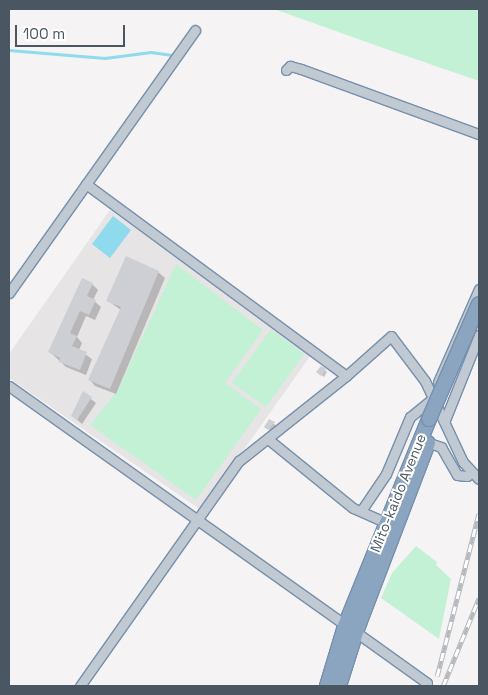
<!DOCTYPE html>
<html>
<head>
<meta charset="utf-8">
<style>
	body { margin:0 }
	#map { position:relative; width:488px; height:695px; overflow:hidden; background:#f5f3f3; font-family:"Space Grotesk",sans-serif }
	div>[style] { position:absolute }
	.education>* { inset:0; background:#e6e4e5 }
	.green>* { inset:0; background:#c3f1d5 }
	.water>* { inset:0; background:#90daee }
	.shadow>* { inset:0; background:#0003 }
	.stream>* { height:2.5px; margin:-1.25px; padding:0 1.25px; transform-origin:1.25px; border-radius:1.25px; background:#90daee }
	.building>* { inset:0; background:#cdcfd5 }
	.roads { filter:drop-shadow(1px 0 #7690ad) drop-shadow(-1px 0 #7690ad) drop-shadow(0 1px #7690ad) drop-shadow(0 -1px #7690ad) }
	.minor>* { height:9px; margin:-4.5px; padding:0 4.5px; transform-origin:4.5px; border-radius:4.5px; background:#c1cad2 }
	.highway>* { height:14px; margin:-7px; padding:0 7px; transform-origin:7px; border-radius:7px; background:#8ba5c1 }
	.rail>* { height:4.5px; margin-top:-2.25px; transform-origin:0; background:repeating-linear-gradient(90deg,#fff 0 8px,#b5b8bd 0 16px); box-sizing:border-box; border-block:1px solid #b5b8bd }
	.bridges { filter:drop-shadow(1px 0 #7690ad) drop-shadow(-1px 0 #7690ad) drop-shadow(0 1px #7690ad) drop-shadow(0 -1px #7690ad) }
	.highway-bridge>* { height:14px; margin:-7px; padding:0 7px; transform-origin:7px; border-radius:7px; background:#8ba5c1 }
	span { translate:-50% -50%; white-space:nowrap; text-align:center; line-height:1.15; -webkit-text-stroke:4px #fff; paint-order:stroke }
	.street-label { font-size:14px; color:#4a5661 }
	.frame { position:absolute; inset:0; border:10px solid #4a5661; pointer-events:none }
	.scale { position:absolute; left:15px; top:25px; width:110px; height:22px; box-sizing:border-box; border:2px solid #4a5661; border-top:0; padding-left:6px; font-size:15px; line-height:18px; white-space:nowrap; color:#4a5661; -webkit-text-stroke:4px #fff; paint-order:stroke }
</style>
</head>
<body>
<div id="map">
	<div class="education">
		<div style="clip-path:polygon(110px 210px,311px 355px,201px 510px,9px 378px,9px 354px)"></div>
	</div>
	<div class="green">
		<div style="clip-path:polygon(274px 9px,479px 9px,479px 81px,389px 50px)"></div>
		<div style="clip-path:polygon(176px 264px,263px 330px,225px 383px,261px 409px,196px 500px,90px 425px,118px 390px)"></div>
		<div style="clip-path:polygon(271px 329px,304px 354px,266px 407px,232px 383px)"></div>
		<div style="clip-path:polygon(416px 546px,437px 562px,436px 565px,451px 579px,439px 639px,381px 598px,392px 573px)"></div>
	</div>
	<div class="water">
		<div style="clip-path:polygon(113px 216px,131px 230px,110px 258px,92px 244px)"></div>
	</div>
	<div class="shadow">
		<div style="clip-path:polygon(158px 272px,165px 278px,116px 394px,95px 386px,89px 379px,121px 310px,108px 301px)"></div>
		<div style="clip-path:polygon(92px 284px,98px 290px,93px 300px,101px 307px,95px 320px,86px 316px,77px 337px,82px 343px,79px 350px,92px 359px,86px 375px,66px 367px,50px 352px)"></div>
		<div style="clip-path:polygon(325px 370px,327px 372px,324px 377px,320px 374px)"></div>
		<div style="clip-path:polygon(83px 393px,96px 403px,82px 424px,73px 416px)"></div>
		<div style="clip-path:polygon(270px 421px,277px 426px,272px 432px,266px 427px)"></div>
	</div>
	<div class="stream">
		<div style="left:9px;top:50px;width:96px;rotate:4.8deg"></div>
		<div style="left:105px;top:58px;width:46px;rotate:-7.4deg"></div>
		<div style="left:151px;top:52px;width:21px;rotate:8deg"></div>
	</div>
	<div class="building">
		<div style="clip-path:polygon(126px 256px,159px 271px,110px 389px,88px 380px,121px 307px,106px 301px)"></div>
		<div style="clip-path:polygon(82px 278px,93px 283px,87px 296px,96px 300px,89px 315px,80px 311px,70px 333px,77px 336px,72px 346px,87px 352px,80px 370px,59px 362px,60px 358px,48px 352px)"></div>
		<div style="clip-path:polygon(321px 366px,326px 369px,321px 376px,316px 372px)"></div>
		<div style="clip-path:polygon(83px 391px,92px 397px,77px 420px,71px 416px)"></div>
		<div style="clip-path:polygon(269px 419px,275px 422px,268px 430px,264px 427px)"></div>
	</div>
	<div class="roads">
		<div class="minor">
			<div style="left:286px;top:70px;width:6px;rotate:-45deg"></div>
			<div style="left:290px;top:66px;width:11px;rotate:15deg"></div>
			<div style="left:301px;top:69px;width:189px;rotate:20.1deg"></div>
			<div style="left:86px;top:184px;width:323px;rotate:36.4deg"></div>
			<div style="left:9px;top:293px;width:322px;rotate:-54.7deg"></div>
			<div style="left:438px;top:382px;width:102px;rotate:-66.2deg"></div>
			<div style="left:9px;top:386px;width:407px;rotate:35.4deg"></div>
			<div style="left:445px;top:420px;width:92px;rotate:-68.2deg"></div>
			<div style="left:268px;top:439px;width:109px;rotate:39.1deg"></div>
			<div style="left:353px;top:508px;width:35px;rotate:24deg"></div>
			<div style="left:429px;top:443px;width:13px;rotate:18deg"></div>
			<div style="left:441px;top:447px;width:32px;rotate:60deg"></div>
			<div style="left:457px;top:475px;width:10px;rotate:6deg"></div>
			<div style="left:467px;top:476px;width:6px;rotate:-39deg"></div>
			<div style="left:363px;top:508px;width:41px;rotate:-55.9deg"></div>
			<div style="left:386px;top:474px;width:62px;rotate:-67.2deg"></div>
			<div style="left:410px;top:417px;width:32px;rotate:-39deg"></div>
			<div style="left:360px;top:635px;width:82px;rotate:35.6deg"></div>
			<div style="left:427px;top:683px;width:4px;rotate:124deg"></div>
			<div style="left:80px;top:686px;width:276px;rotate:-54.8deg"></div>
			<div style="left:239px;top:461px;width:137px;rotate:-38.5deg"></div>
			<div style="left:346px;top:376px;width:60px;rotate:-41.6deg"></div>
			<div style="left:391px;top:336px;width:56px;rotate:52.9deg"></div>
			<div style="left:425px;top:381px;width:89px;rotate:64.9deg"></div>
			<div style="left:463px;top:462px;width:23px;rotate:47deg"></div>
		</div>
		<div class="highway">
			<div style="left:327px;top:686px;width:63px;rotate:-73.3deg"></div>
			<div style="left:345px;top:626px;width:223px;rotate:-67.9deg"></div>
			<div style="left:339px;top:686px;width:60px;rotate:-72.5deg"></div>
			<div style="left:357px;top:629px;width:199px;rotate:-69.1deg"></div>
		</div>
	</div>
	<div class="rail">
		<div style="left:437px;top:676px;width:168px;rotate:-75.6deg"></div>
		<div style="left:443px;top:686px;width:95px;rotate:-67.8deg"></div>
	</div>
	<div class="bridges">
		<div class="highway-bridge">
			<div style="left:429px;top:419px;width:125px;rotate:-66.5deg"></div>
		</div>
	</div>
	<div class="street-label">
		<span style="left:398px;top:493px;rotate:-68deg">Mito-kaido Avenue</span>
	</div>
	<div class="frame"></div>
	<div class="scale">100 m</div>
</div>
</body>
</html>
